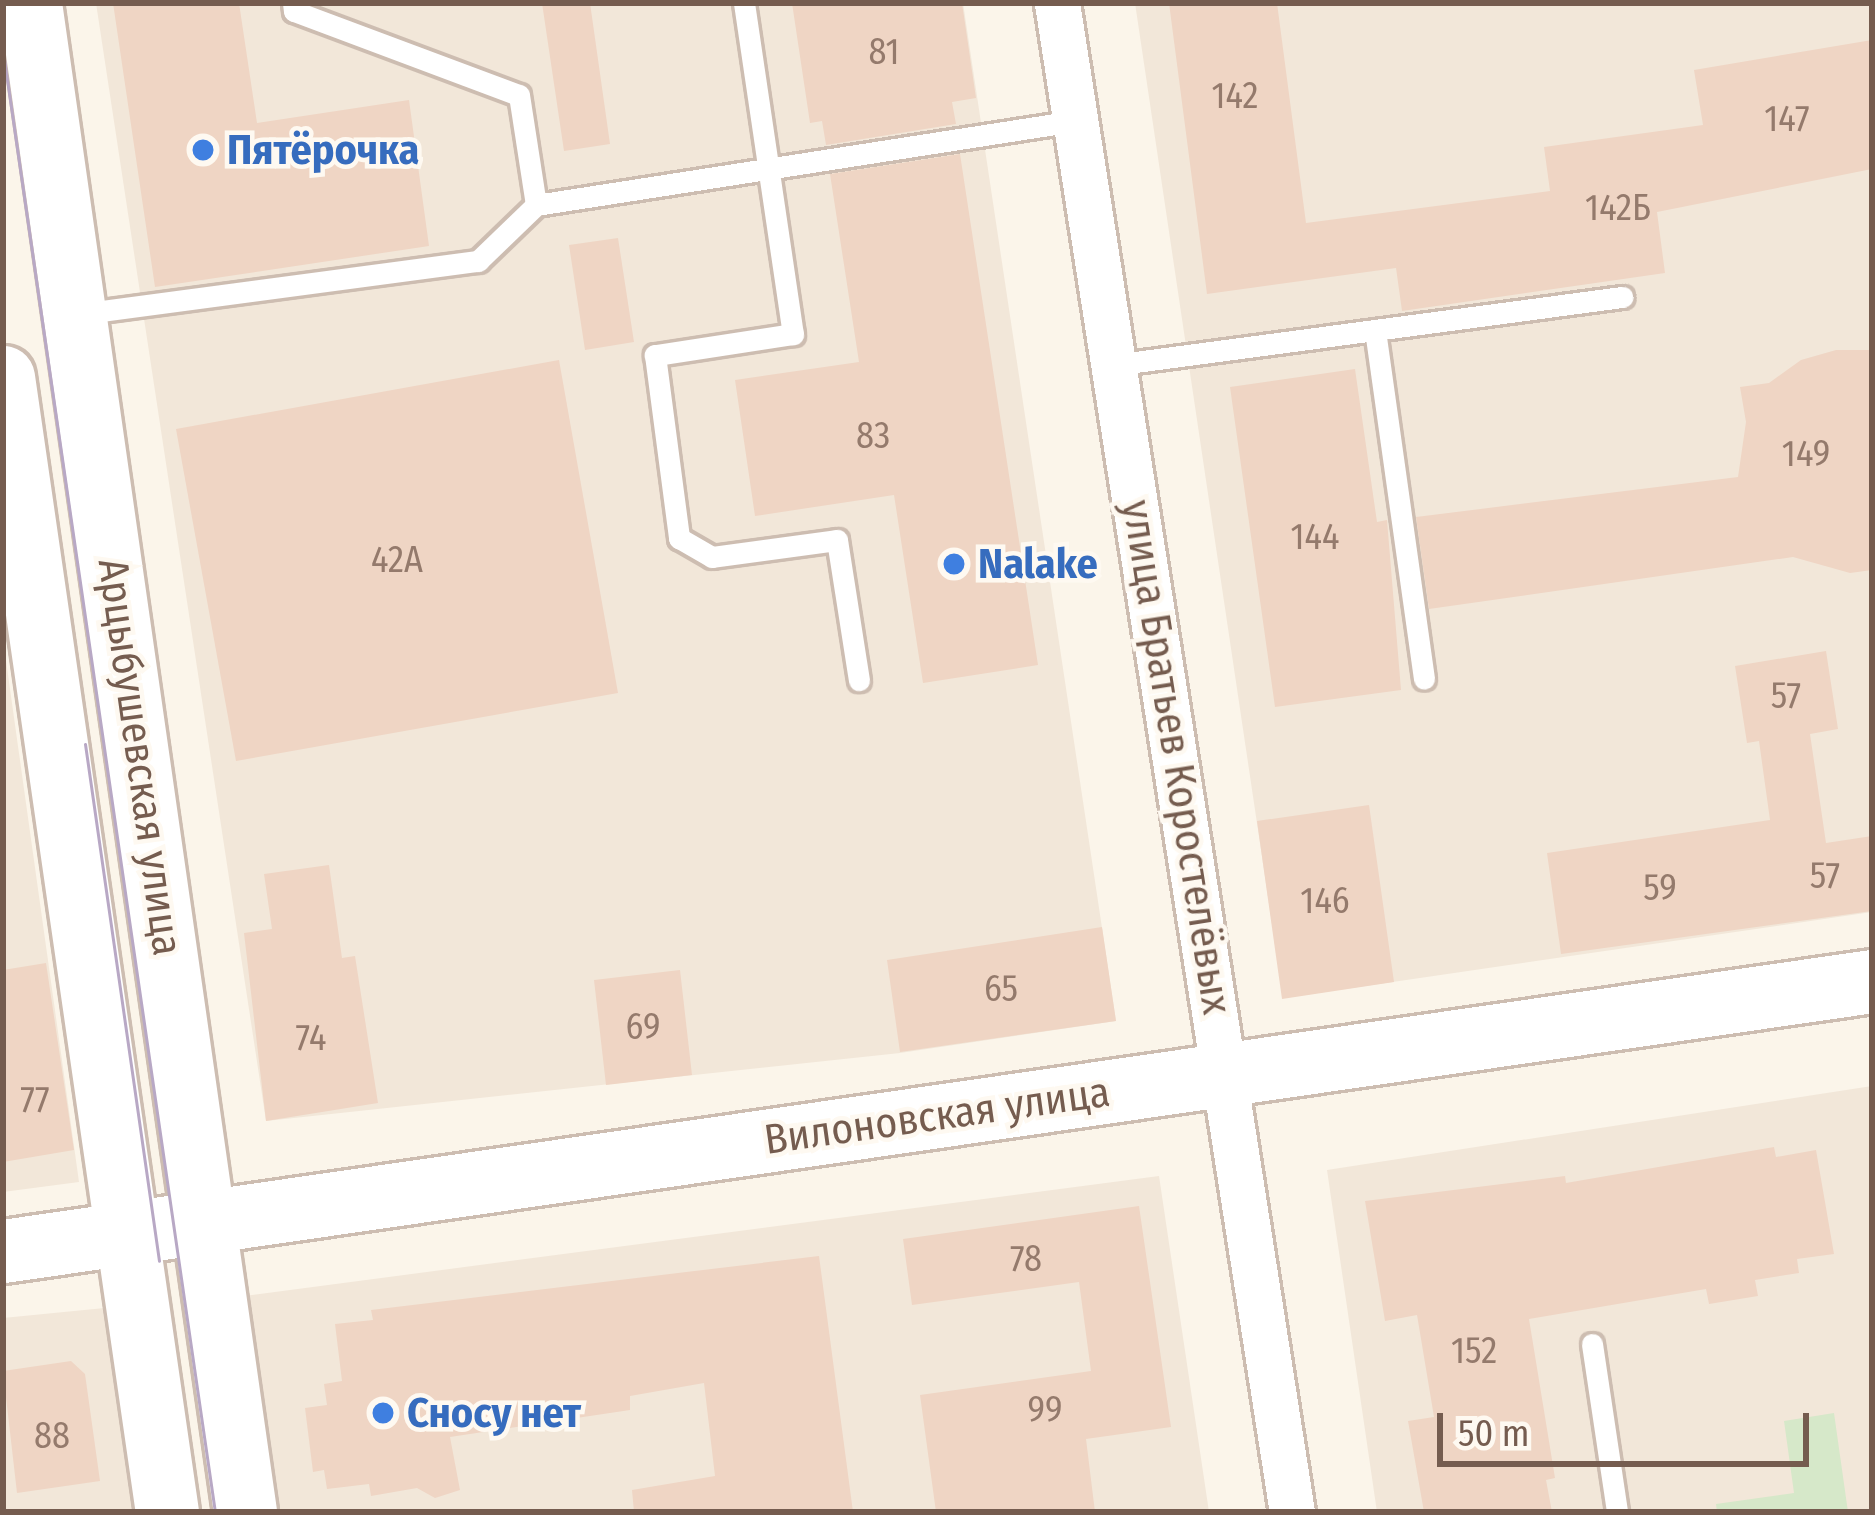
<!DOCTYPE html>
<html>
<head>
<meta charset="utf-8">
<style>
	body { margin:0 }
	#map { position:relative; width:1875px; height:1515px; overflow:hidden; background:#fbf5ea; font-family:"Fira Sans Condensed",sans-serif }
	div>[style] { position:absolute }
	.residential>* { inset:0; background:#f2e7d9 }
	.green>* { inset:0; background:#d6e8c9 }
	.building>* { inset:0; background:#efd5c4 }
	.roads { filter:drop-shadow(3px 0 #cdbdb1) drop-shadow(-3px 0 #cdbdb1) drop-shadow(0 3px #cdbdb1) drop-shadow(0 -3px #cdbdb1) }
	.service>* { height:21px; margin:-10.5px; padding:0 10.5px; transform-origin:10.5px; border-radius:10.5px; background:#fff }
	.minor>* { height:45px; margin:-22.5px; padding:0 22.5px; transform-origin:22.5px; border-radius:22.5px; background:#fff }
	.secondary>* { height:63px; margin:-31.5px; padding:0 31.5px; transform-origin:31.5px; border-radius:31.5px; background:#fff }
	.tram>* { height:3px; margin:-1.5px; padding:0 1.5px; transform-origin:1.5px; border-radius:1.5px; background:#b8a8c5 }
	.dots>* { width:33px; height:33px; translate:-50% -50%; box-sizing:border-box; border:6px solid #fef9f1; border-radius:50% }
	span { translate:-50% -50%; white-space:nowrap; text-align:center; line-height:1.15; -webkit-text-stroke:9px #fef9f1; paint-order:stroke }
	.number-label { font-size:36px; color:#947a6c }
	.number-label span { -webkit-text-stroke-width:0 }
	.shop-label { font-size:42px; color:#366cbe; font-weight:700 }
	.left { translate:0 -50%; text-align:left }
	.street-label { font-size:42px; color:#755c4f }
	.frame { position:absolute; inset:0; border:6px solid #755c4f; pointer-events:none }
	.scale { position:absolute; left:1437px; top:1413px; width:372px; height:54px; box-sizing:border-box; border:6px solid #755c4f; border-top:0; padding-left:15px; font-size:36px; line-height:42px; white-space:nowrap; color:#755c4f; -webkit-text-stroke:9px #fef9f1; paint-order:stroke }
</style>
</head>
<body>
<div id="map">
	<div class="residential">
		<div style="clip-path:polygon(96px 3px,963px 3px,1116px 1021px,900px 1053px,266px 1121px)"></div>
		<div style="clip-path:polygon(1135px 3px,1872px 3px,1872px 912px,1283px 998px)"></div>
		<div style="clip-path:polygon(3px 639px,79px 1182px,3px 1192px)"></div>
		<div style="clip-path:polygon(1872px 1086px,1872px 1512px,1377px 1512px,1327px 1170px)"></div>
		<div style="clip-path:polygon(1159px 1176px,1209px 1512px,273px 1512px,236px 1297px)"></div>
		<div style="clip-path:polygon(135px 1305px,164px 1512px,3px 1512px,3px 1318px)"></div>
	</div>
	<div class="green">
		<div style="clip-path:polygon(1834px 1413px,1848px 1512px,1717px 1512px,1716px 1504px,1794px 1493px,1784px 1421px)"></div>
	</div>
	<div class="building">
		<div style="clip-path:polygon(113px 3px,239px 3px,257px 123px,409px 100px,429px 246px,155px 287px)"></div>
		<div style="clip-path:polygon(542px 3px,590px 3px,610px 144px,564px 151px)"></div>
		<div style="clip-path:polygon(792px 3px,962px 3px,976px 98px,952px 102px,956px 124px,826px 145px,822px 121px,810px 123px)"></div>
		<div style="clip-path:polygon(1169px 3px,1277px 3px,1306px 223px,1550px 191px,1544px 147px,1703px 125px,1694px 70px,1872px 40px,1872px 169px,1657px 212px,1665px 273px,1402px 311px,1396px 268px,1207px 294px)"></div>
		<div style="clip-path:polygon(960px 154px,1038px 665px,923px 683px,894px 495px,755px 516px,735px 380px,859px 362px,830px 174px)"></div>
		<div style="clip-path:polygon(618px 238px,634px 342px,585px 350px,569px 245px)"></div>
		<div style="clip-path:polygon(1836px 350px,1872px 350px,1872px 570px,1850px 573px,1793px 557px,1429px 609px,1416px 517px,1738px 477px,1746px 422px,1740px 387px,1769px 383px,1801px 360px)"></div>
		<div style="clip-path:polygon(559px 360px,618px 693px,236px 761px,176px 429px)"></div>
		<div style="clip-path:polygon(1355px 369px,1377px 522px,1387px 520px,1401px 690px,1275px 707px,1230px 387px)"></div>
		<div style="clip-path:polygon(1826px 651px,1838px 729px,1810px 734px,1826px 843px,1872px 836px,1872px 911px,1561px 954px,1547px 853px,1770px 820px,1759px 741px,1747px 743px,1735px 666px)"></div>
		<div style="clip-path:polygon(1369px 805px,1394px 982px,1282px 999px,1257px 821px)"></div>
		<div style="clip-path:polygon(329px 865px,342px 958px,355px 956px,378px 1103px,266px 1121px,244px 933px,272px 929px,264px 874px)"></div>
		<div style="clip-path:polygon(1102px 927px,1116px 1021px,900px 1052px,887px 960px)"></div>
		<div style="clip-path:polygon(46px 963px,74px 1150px,3px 1162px,3px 970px)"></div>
		<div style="clip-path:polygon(680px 970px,692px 1075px,606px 1085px,594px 980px)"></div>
		<div style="clip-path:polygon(1774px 1147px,1776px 1157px,1816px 1150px,1834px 1254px,1797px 1259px,1799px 1273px,1755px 1280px,1758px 1296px,1709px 1304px,1706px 1289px,1529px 1319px,1555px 1478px,1546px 1480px,1552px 1512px,1424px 1512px,1408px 1421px,1434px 1417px,1417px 1315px,1385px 1321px,1365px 1201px,1565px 1176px,1566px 1183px)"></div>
		<div style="clip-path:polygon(1139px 1206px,1171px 1427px,1086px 1439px,1095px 1512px,936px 1512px,920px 1395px,1091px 1371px,1079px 1282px,912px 1305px,903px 1239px)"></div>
		<div style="clip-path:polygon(819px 1256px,853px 1512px,634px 1512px,632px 1490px,715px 1476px,704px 1383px,630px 1396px,630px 1410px,450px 1437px,460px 1490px,435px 1498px,417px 1488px,371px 1496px,369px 1484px,327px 1489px,324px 1470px,313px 1472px,305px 1408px,327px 1405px,324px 1384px,342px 1381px,335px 1324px,373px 1320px,371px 1310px)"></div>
		<div style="clip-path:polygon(71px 1361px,85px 1374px,100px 1481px,17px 1493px,3px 1371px)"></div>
	</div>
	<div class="roads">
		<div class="service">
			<div style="left:293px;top:3px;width:8px;rotate:83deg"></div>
			<div style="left:294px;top:11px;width:240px;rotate:20.5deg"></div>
			<div style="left:519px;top:95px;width:111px;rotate:81.2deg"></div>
			<div style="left:744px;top:3px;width:335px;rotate:81.6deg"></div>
			<div style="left:793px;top:334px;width:140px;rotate:171.3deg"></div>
			<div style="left:655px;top:355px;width:185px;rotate:82.5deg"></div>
			<div style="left:679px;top:538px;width:38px;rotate:30deg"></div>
			<div style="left:712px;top:557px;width:126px;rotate:-7.7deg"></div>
			<div style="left:837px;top:540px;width:142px;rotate:81.1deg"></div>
			<div style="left:79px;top:314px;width:403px;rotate:-7.6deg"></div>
			<div style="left:478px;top:261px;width:81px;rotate:-44deg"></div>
			<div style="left:536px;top:205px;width:545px;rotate:-8.87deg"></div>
			<div style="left:1375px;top:330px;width:352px;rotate:82deg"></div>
			<div style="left:1113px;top:365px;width:514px;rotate:-7.61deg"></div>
			<div style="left:1592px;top:1344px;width:170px;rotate:81.5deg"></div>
		</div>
		<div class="minor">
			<div style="left:1057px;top:3px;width:1527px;rotate:81.15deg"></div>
		</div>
		<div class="secondary">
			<div style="left:30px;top:3px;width:1524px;rotate:81.89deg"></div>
			<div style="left:3px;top:377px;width:1147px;rotate:81.78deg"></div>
			<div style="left:3px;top:1251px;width:1888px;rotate:-8.22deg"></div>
		</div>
	</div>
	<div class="tram">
		<div style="left:3px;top:52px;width:1475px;rotate:81.74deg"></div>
		<div style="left:85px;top:744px;width:522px;rotate:81.85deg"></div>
	</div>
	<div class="dots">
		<div style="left:203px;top:150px;background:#3f7fe0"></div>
		<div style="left:954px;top:564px;background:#3f7fe0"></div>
		<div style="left:383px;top:1413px;background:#3f7fe0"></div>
	</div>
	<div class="number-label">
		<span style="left:884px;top:53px">81</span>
		<span style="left:1235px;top:97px">142</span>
		<span style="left:1787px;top:120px">147</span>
		<span style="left:1618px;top:209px">142Б</span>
		<span style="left:873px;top:437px">83</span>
		<span style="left:1806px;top:455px">149</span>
		<span style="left:1315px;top:538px">144</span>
		<span style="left:397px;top:561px">42А</span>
		<span style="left:1786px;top:697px">57</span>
		<span style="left:1825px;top:877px">57</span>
		<span style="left:1660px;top:889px">59</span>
		<span style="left:1325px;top:902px">146</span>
		<span style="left:1001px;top:990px">65</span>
		<span style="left:643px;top:1028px">69</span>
		<span style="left:311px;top:1039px">74</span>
		<span style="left:35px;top:1101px">77</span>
		<span style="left:1026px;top:1260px">78</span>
		<span style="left:1474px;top:1352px">152</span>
		<span style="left:1045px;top:1411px">99</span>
		<span style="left:52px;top:1437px">88</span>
	</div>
	<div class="shop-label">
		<span class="left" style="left:227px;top:150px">Пятёрочка</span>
		<span class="left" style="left:978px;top:564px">Nalake</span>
		<span class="left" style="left:407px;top:1413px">Сносу нет</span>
	</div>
	<div class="street-label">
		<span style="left:140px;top:757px;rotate:82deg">Арцыбушевская улица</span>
		<span style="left:1177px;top:757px;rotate:81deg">улица Братьев Коростелёвых</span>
		<span style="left:937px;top:1116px;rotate:-8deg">Вилоновская улица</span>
	</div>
	<div class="frame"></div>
	<div class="scale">50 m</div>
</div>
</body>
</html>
